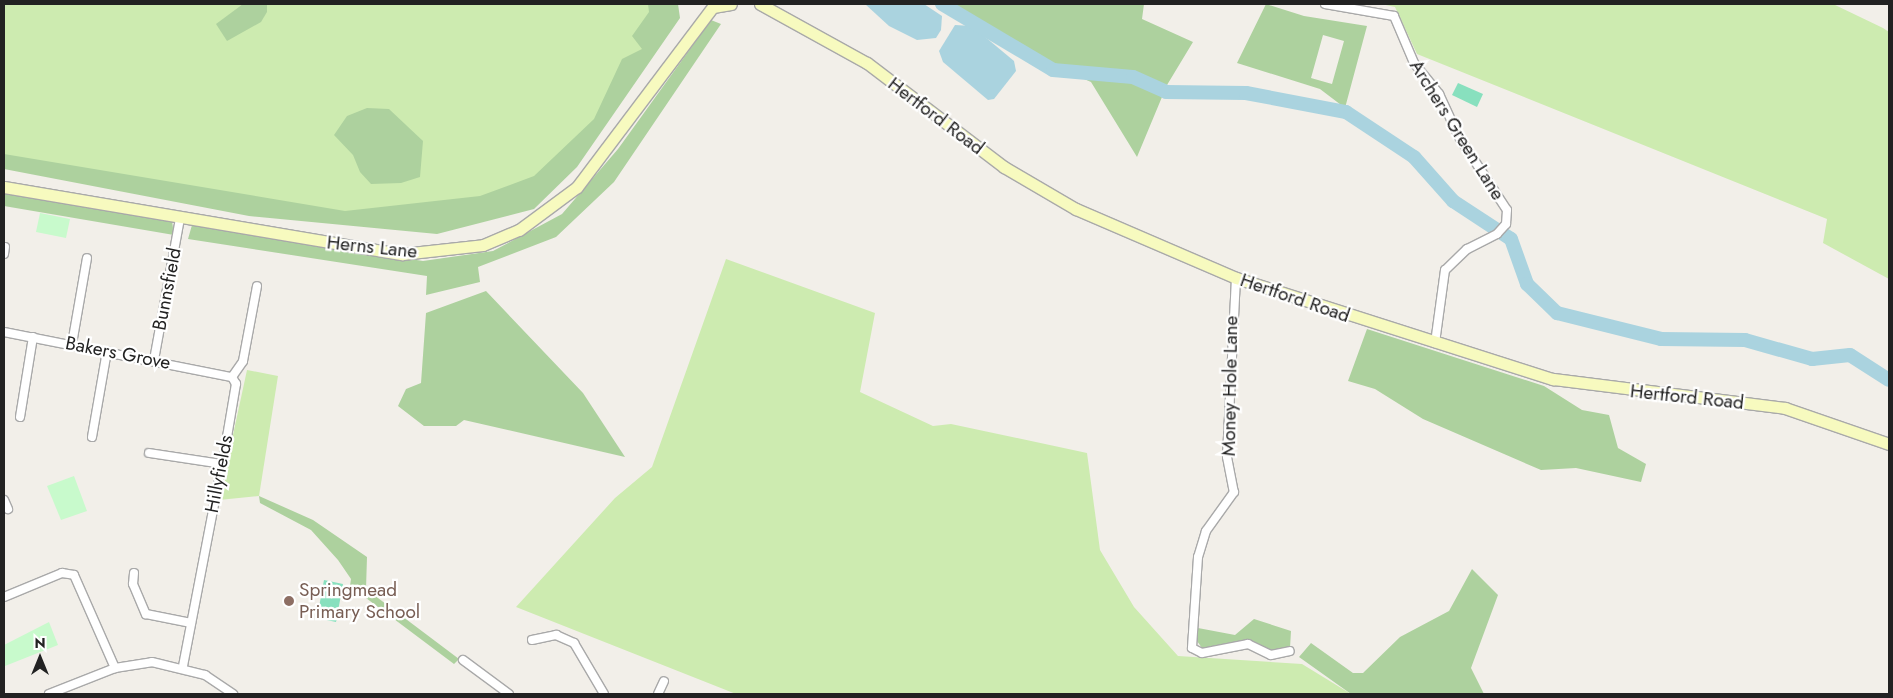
<!DOCTYPE html>
<html>
<head>
<meta charset="utf-8">
<style>
	body { margin:0 }
	#map { position:relative; width:1893px; height:698px; overflow:hidden; background:#f2efe9; font-family:Jost,sans-serif }
	div>[style] { position:absolute }
	.grass>* { inset:0; background:#cdebb0 }
	.forest>* { inset:0; background:#add19e }
	.park>* { inset:0; background:#c8facc }
	.pitch>* { inset:0; background:#88e0be }
	.water>* { inset:0; background:#aad3df }
	.river>* { height:14px; margin:-7px; padding:0 7px; transform-origin:7px; border-radius:7px; background:#aad3df }
	.roads { filter:drop-shadow(1px 0 #a9a9a9) drop-shadow(-1px 0 #a9a9a9) drop-shadow(0 1px #a9a9a9) drop-shadow(0 -1px #a9a9a9) }
	.street>* { height:8px; margin:-4px; padding:0 4px; transform-origin:4px; border-radius:4px; background:#fff }
	.secondary>* { height:11px; margin:-5.5px; padding:0 5.5px; transform-origin:5.5px; border-radius:5.5px; background:#f7fabf }
	.dots>* { width:14px; height:14px; translate:-50% -50%; box-sizing:border-box; border:2px solid #fff; border-radius:50% }
	span { translate:-50% -50%; white-space:nowrap; text-align:center; line-height:1.15; -webkit-text-stroke:4.5px #fff; paint-order:stroke }
	.street-label { font-size:19px; color:#222 }
	.education-label { font-size:19px; color:#785e54 }
	.left { translate:0 -50%; text-align:left }
	.frame { position:absolute; inset:0; border:5px solid #222; pointer-events:none }
	.north { position:absolute; left:15px; top:633px; width:50px; height:50px; -webkit-text-stroke:4px #fff; paint-order:stroke; rotate:0deg; font-size:14px; font-weight:700; line-height:20px; text-align:center; color:#222 }
	.north::after { content:''; display:block; margin:auto; width:18px; height:22px; background:#222; clip-path:polygon(50% 0,100% 100%,50% 72%,0 100%) }
</style>
</head>
<body>
<div id="map">
	<div class="grass">
		<div style="clip-path:polygon(4px 4px,668px 4px,643px 70px,568px 173px,489px 207px,379px 223px,4px 159px)"></div>
		<div style="clip-path:polygon(1381px 4px,1833px 4px,1883px 28px,1889px 32px,1889px 279px,1823px 243px,1827px 219px,1417px 54px,1395px 7px)"></div>
		<div style="clip-path:polygon(726px 259px,875px 313px,860px 392px,933px 426px,951px 424px,1087px 453px,1100px 550px,1134px 607px,1178px 656px,1302px 664px,1351px 694px,736px 694px,516px 607px,615px 498px,652px 467px)"></div>
		<div style="clip-path:polygon(247px 370px,278px 376px,259px 496px,219px 500px)"></div>
	</div>
	<div class="forest">
		<div style="clip-path:polygon(243px 4px,267px 4px,267px 12px,261px 22px,227px 41px,216px 24px)"></div>
		<div style="clip-path:polygon(648px 4px,678px 4px,680px 18px,577px 167px,534px 209px,437px 234px,249px 216px,4px 169px,4px 154px,345px 211px,480px 196px,534px 176px,594px 119px,622px 59px,642px 49px,632px 36px,649px 12px)"></div>
		<div style="clip-path:polygon(950px 4px,1144px 4px,1142px 19px,1193px 42px,1167px 85px,1137px 157px,1091px 82px,1038px 59px)"></div>
		<div style="clip-path:polygon(evenodd,1266px 4px,1304px 16px,1367px 26px,1345px 108px,1320px 89px,1237px 63px,1266px 4px,1323px 35px,1344px 41px,1332px 84px,1311px 78px,1323px 35px)"></div>
		<div style="clip-path:polygon(711px 20px,721px 24px,614px 182px,556px 237px,478px 267px,480px 282px,426px 295px,427px 276px,188px 239px,192px 225px,423px 261px,493px 251px,562px 214px,618px 149px)"></div>
		<div style="clip-path:polygon(367px 108px,389px 109px,423px 141px,420px 177px,401px 183px,371px 184px,360px 172px,353px 155px,334px 135px,347px 116px)"></div>
		<div style="clip-path:polygon(4px 193px,172px 221px,174px 235px,4px 206px)"></div>
		<div style="clip-path:polygon(486px 291px,583px 393px,625px 457px,464px 420px,456px 426px,424px 426px,398px 406px,406px 389px,421px 383px,426px 313px)"></div>
		<div style="clip-path:polygon(1367px 329px,1544px 386px,1582px 410px,1609px 415px,1618px 448px,1646px 464px,1641px 482px,1576px 468px,1541px 470px,1423px 419px,1375px 389px,1348px 381px)"></div>
		<div style="clip-path:polygon(259px 496px,313px 520px,367px 557px,366px 589px,459px 659px,454px 664px,350px 586px,351px 579px,338px 560px,311px 530px,260px 503px)"></div>
		<div style="clip-path:polygon(1472px 569px,1498px 595px,1471px 668px,1484px 694px,1351px 694px,1299px 657px,1311px 643px,1353px 673px,1363px 673px,1400px 637px,1449px 611px)"></div>
		<div style="clip-path:polygon(1254px 619px,1291px 631px,1290px 648px,1272px 650px,1248px 640px,1202px 648px,1197px 641px,1198px 628px,1235px 635px)"></div>
	</div>
	<div class="park">
		<div style="clip-path:polygon(40px 213px,70px 219px,66px 238px,36px 232px)"></div>
		<div style="clip-path:polygon(74px 476px,87px 511px,61px 520px,47px 486px)"></div>
		<div style="clip-path:polygon(49px 622px,58px 645px,5px 666px,4px 645px)"></div>
	</div>
	<div class="pitch">
		<div style="clip-path:polygon(1458px 83px,1483px 94px,1477px 107px,1452px 95px)"></div>
		<div style="clip-path:polygon(324px 580px,343px 584px,336px 622px,317px 618px)"></div>
	</div>
	<div class="water">
		<div style="clip-path:polygon(865px 4px,924px 4px,942px 16px,941px 30px,936px 38px,917px 40px,889px 26px)"></div>
		<div style="clip-path:polygon(955px 25px,972px 26px,1014px 61px,1016px 71px,994px 99px,988px 100px,943px 62px,939px 51px)"></div>
	</div>
	<div class="river">
		<div style="left:942px;top:4px;width:129px;rotate:30.7deg"></div>
		<div style="left:1053px;top:70px;width:80px;rotate:5deg"></div>
		<div style="left:1133px;top:77px;width:36px;rotate:24deg"></div>
		<div style="left:1166px;top:92px;width:80px;rotate:0.7deg"></div>
		<div style="left:1246px;top:93px;width:102px;rotate:10.8deg"></div>
		<div style="left:1346px;top:112px;width:82px;rotate:33.5deg"></div>
		<div style="left:1414px;top:157px;width:59px;rotate:48.4deg"></div>
		<div style="left:1453px;top:201px;width:69px;rotate:33.2deg"></div>
		<div style="left:1511px;top:239px;width:48px;rotate:70.4deg"></div>
		<div style="left:1527px;top:284px;width:42px;rotate:44deg"></div>
		<div style="left:1557px;top:313px;width:107px;rotate:14deg"></div>
		<div style="left:1661px;top:339px;width:84px;rotate:0.7deg"></div>
		<div style="left:1745px;top:340px;width:70px;rotate:15.8deg"></div>
		<div style="left:1812px;top:359px;width:38px;rotate:-6deg"></div>
		<div style="left:1850px;top:355px;width:46px;rotate:32.7deg"></div>
	</div>
	<div class="roads">
		<div class="street">
			<div style="left:1325px;top:4px;width:70px;rotate:9.9deg"></div>
			<div style="left:1394px;top:16px;width:51px;rotate:66.9deg"></div>
			<div style="left:1414px;top:63px;width:40px;rotate:51deg"></div>
			<div style="left:1439px;top:94px;width:47px;rotate:65.1deg"></div>
			<div style="left:1459px;top:137px;width:87px;rotate:56.7deg"></div>
			<div style="left:1507px;top:210px;width:14px;rotate:94deg"></div>
			<div style="left:1506px;top:224px;width:13px;rotate:132deg"></div>
			<div style="left:1497px;top:234px;width:34px;rotate:153deg"></div>
			<div style="left:1467px;top:249px;width:30px;rotate:136deg"></div>
			<div style="left:1445px;top:270px;width:74px;rotate:97.8deg"></div>
			<div style="left:4px;top:254px;width:7px;rotate:-82deg"></div>
			<div style="left:1236px;top:278px;width:179px;rotate:92.9deg"></div>
			<div style="left:1227px;top:457px;width:36px;rotate:79deg"></div>
			<div style="left:1234px;top:492px;width:48px;rotate:125.7deg"></div>
			<div style="left:1206px;top:531px;width:27px;rotate:107deg"></div>
			<div style="left:1198px;top:557px;width:91px;rotate:93.8deg"></div>
			<div style="left:1192px;top:648px;width:11px;rotate:27deg"></div>
			<div style="left:1202px;top:653px;width:47px;rotate:-11.1deg"></div>
			<div style="left:1248px;top:644px;width:25px;rotate:26deg"></div>
			<div style="left:1271px;top:655px;width:19px;rotate:-12deg"></div>
			<div style="left:4px;top:332px;width:232px;rotate:11.2deg"></div>
			<div style="left:72px;top:344px;width:87px;rotate:-80.1deg"></div>
			<div style="left:154px;top:360px;width:144px;rotate:-79.6deg"></div>
			<div style="left:232px;top:377px;width:19px;rotate:-55deg"></div>
			<div style="left:243px;top:361px;width:76px;rotate:-79.4deg"></div>
			<div style="left:20px;top:417px;width:81px;rotate:-80.8deg"></div>
			<div style="left:92px;top:437px;width:87px;rotate:-80.1deg"></div>
			<div style="left:149px;top:453px;width:74px;rotate:8.6deg"></div>
			<div style="left:4px;top:500px;width:10px;rotate:66deg"></div>
			<div style="left:134px;top:573px;width:11px;rotate:95deg"></div>
			<div style="left:133px;top:584px;width:33px;rotate:67deg"></div>
			<div style="left:146px;top:614px;width:46px;rotate:11.3deg"></div>
			<div style="left:4px;top:597px;width:63px;rotate:-22.5deg"></div>
			<div style="left:62px;top:573px;width:12px;rotate:9deg"></div>
			<div style="left:74px;top:575px;width:102px;rotate:66.2deg"></div>
			<div style="left:532px;top:640px;width:25px;rotate:-12deg"></div>
			<div style="left:556px;top:635px;width:20px;rotate:24deg"></div>
			<div style="left:574px;top:643px;width:59px;rotate:59.5deg"></div>
			<div style="left:463px;top:660px;width:57px;rotate:36.5deg"></div>
			<div style="left:183px;top:666px;width:233px;rotate:-79.1deg"></div>
			<div style="left:227px;top:437px;width:54px;rotate:-80.4deg"></div>
			<div style="left:236px;top:384px;width:8px;rotate:-120deg"></div>
			<div style="left:49px;top:694px;width:71px;rotate:-21.5deg"></div>
			<div style="left:115px;top:668px;width:37px;rotate:-9deg"></div>
			<div style="left:152px;top:662px;width:55px;rotate:13.8deg"></div>
			<div style="left:205px;top:675px;width:34px;rotate:34deg"></div>
			<div style="left:658px;top:694px;width:14px;rotate:-65deg"></div>
		</div>
		<div class="secondary">
			<div style="left:760px;top:4px;width:122px;rotate:28.9deg"></div>
			<div style="left:867px;top:63px;width:172px;rotate:37.2deg"></div>
			<div style="left:1004px;top:167px;width:83px;rotate:30.3deg"></div>
			<div style="left:1076px;top:209px;width:174px;rotate:23.3deg"></div>
			<div style="left:1236px;top:278px;width:333px;rotate:17.7deg"></div>
			<div style="left:1553px;top:379px;width:234px;rotate:7.1deg"></div>
			<div style="left:1785px;top:408px;width:110px;rotate:19.1deg"></div>
			<div style="left:713px;top:7px;width:18px;rotate:-9deg"></div>
			<div style="left:4px;top:187px;width:404px;rotate:9.6deg"></div>
			<div style="left:402px;top:254px;width:81px;rotate:-6.3deg"></div>
			<div style="left:483px;top:245px;width:39px;rotate:-23deg"></div>
			<div style="left:519px;top:230px;width:72px;rotate:-36.6deg"></div>
			<div style="left:577px;top:187px;width:229px;rotate:-53deg"></div>
		</div>
	</div>
	<div class="dots">
		<div style="left:289px;top:601px;background:#8d6e63"></div>
	</div>
	<div class="street-label">
		<span style="left:936px;top:116px;rotate:37deg">Hertford Road</span>
		<span style="left:1457px;top:130px;rotate:58deg">Archers Green Lane</span>
		<span style="left:372px;top:247px;rotate:6deg">Herns Lane</span>
		<span style="left:167px;top:289px;rotate:-79deg">Bunnsfield</span>
		<span style="left:1295px;top:298px;rotate:19deg">Hertford Road</span>
		<span style="left:118px;top:353px;rotate:11deg">Bakers Grove</span>
		<span style="left:1230px;top:386px;rotate:-89deg">Money Hole Lane</span>
		<span style="left:1687px;top:397px;rotate:6deg">Hertford Road</span>
		<span style="left:219px;top:474px;rotate:-79deg">Hillyfields</span>
	</div>
	<div class="education-label">
		<span class="left" style="left:299px;top:601px">Springmead<br>Primary School</span>
	</div>
	<div class="frame"></div>
	<div class="north">N</div>
</div>
</body>
</html>
